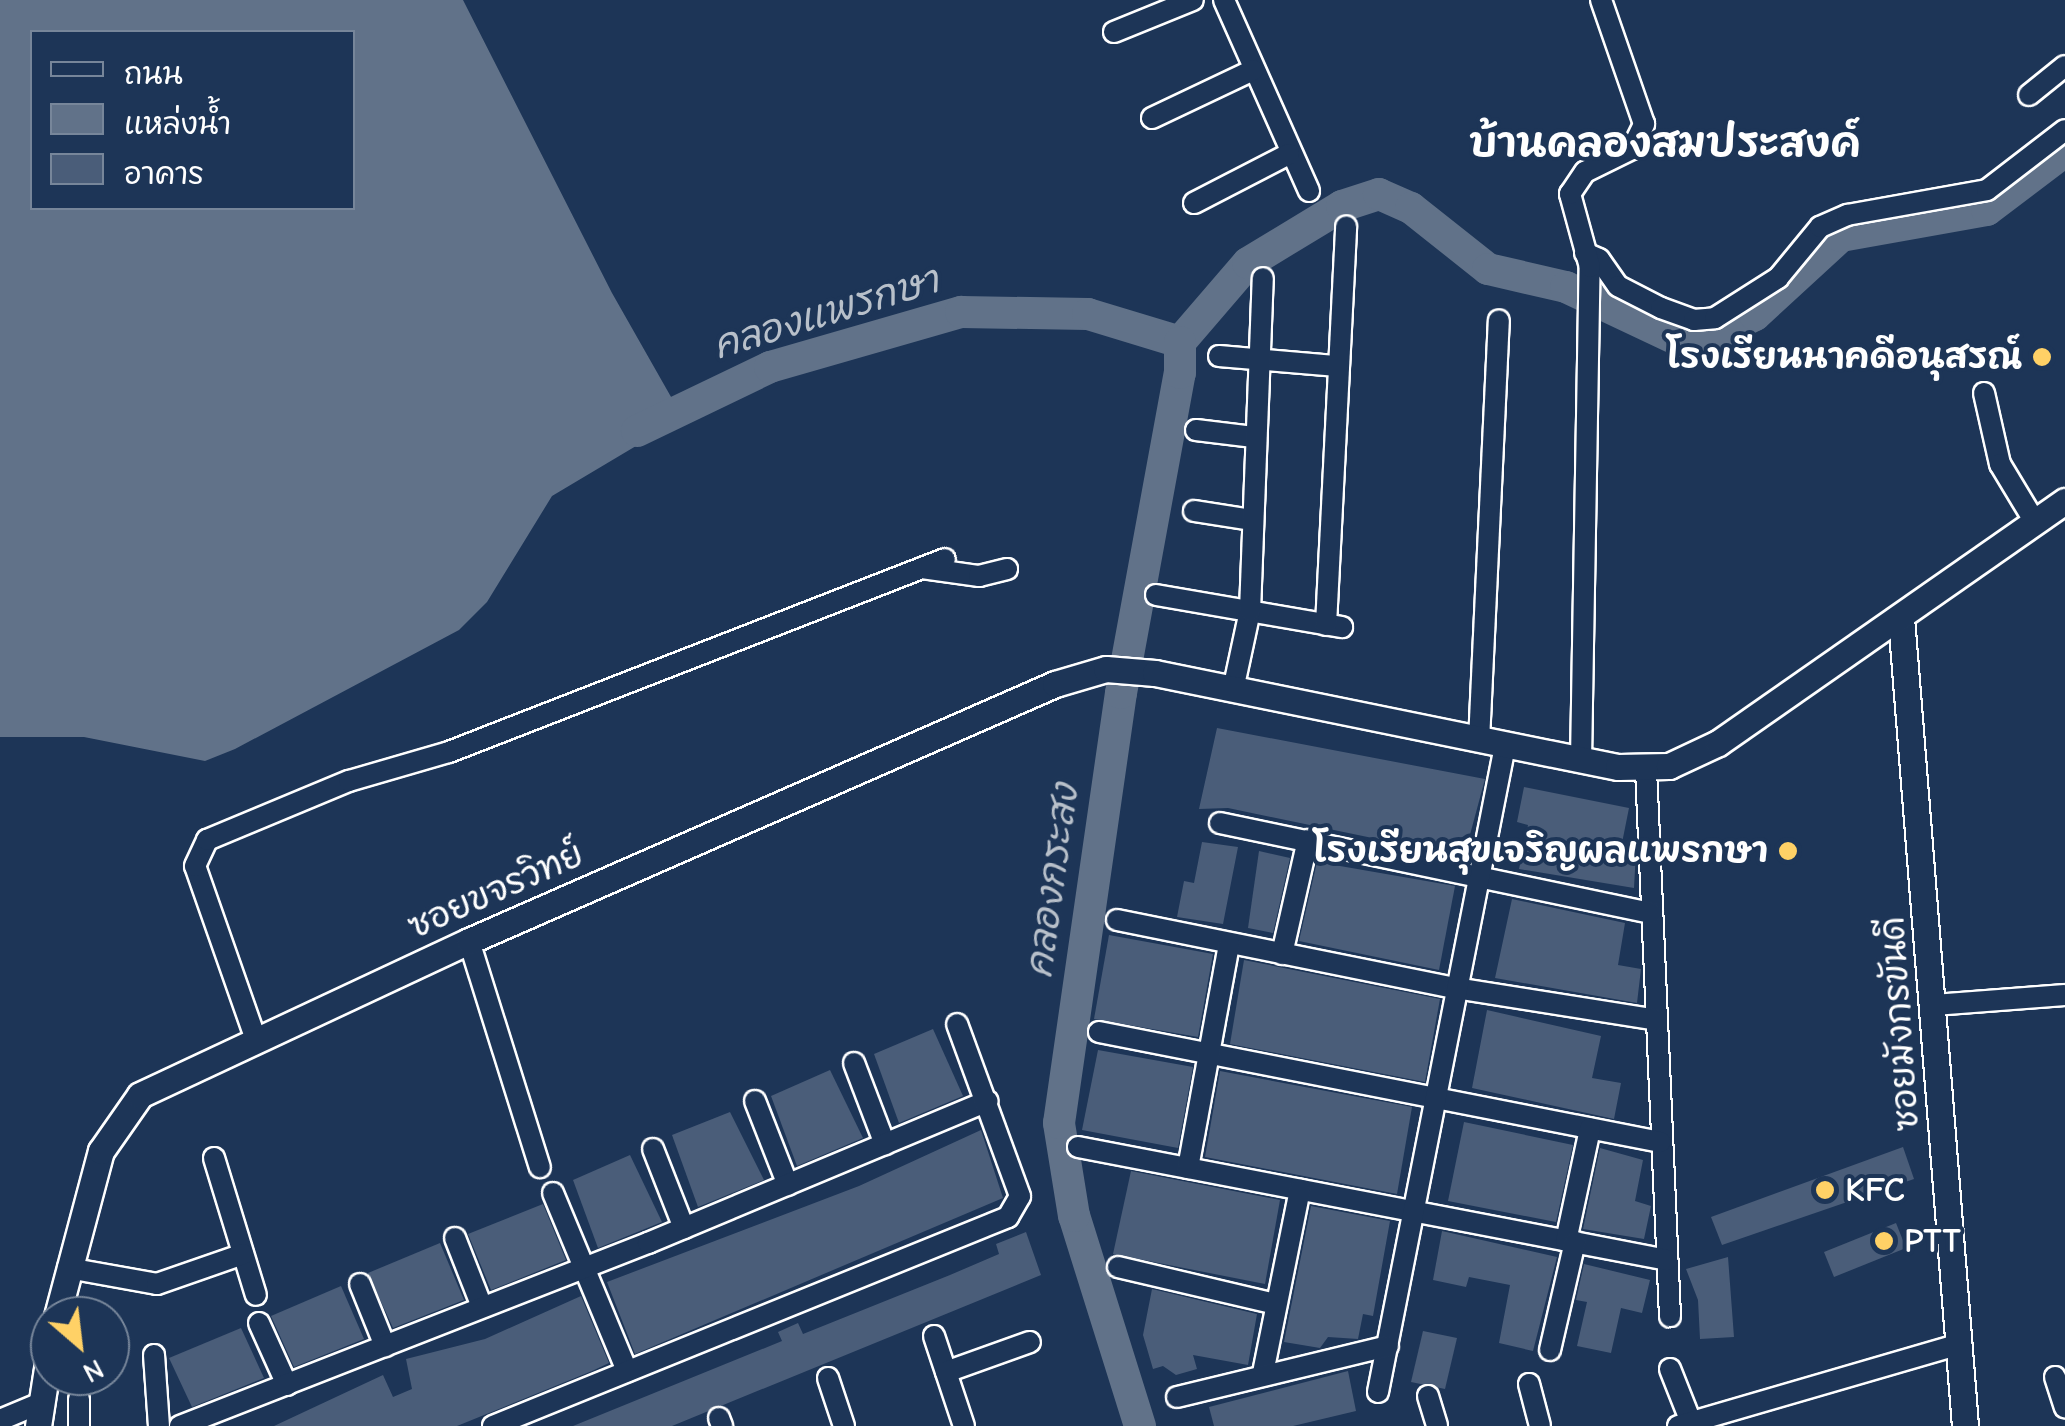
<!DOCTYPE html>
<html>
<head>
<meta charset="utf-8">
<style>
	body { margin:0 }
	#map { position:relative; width:2065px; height:1426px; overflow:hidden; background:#1d3557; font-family:"Comic Neue","Playpen Sans Thai",sans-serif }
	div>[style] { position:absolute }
	.water>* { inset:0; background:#617289 }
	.river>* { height:32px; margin:-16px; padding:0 16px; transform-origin:16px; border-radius:16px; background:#617289 }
	.building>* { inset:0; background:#4a5d79 }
	.roads { filter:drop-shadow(2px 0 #fff) drop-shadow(-2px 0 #fff) drop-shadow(0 2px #fff) drop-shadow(0 -2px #fff) }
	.minor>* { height:20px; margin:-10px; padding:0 10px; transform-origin:10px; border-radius:10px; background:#1d3557 }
	.tertiary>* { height:25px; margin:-12.5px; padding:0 12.5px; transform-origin:12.5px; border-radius:12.5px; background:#1d3557 }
	.dots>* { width:28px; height:28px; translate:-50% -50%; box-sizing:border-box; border:5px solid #1d3557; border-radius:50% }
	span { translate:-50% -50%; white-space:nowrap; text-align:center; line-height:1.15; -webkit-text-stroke:8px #1d3557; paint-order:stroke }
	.poi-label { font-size:35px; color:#fff; font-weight:700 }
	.right { translate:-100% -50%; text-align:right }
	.left { translate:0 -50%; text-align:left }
	.street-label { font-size:35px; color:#fff }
	.water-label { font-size:38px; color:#b8c0ca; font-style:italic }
	.quarter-label { font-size:40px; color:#fff; font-weight:700 }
	.legend { position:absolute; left:30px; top:30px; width:325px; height:180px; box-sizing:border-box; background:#1d3557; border:2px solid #77869a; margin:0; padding:12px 18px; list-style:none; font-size:30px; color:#fff }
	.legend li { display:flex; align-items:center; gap:20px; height:50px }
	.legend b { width:50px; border:2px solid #77869a }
	.north { position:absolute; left:30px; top:1296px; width:100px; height:100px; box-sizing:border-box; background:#1d3557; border:2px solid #77869a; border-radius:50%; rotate:152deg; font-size:28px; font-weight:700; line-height:40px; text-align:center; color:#fff }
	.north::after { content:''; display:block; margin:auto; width:35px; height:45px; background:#ffd166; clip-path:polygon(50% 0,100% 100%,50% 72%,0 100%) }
</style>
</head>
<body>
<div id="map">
	<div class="water">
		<div style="clip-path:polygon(evenodd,0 0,463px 0,612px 293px,683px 418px,552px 496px,487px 602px,459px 630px,235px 749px,205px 761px,84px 737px,0 737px,0 0,32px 32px,352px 32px,352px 208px,32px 208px,32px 32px)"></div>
	</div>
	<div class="river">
		<div style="left:637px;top:431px;width:148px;rotate:-25.7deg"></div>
		<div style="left:770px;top:367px;width:199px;rotate:-16.1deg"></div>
		<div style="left:961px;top:312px;width:127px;rotate:0.9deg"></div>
		<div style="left:1088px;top:314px;width:96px;rotate:16.9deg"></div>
		<div style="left:1180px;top:342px;width:104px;rotate:-49.3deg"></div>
		<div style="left:1248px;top:263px;width:110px;rotate:-31.2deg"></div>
		<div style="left:1342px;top:206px;width:39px;rotate:-18deg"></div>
		<div style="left:1379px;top:194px;width:35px;rotate:24deg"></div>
		<div style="left:1411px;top:208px;width:98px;rotate:38.4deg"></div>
		<div style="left:1488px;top:269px;width:80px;rotate:13deg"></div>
		<div style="left:1566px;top:287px;width:126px;rotate:25.3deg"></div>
		<div style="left:1680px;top:341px;width:21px;rotate:3deg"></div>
		<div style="left:1701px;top:342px;width:60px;rotate:-26.6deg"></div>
		<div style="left:1755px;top:315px;width:117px;rotate:-42.6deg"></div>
		<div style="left:1841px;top:236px;width:148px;rotate:-10.1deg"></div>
		<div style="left:1987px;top:210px;width:98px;rotate:-37.1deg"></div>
		<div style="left:1140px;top:1426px;width:220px;rotate:-107.4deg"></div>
		<div style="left:1074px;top:1216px;width:94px;rotate:-99.2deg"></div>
		<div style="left:1059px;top:1123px;width:434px;rotate:-81.8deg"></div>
		<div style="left:1121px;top:693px;width:325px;rotate:-79.6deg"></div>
		<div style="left:1180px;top:373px;width:31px;rotate:-90deg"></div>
	</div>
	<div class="building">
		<div style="clip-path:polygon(1217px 728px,1485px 779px,1464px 857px,1228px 808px,1199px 809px)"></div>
		<div style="clip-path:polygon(1524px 787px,1629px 808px,1621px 848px,1636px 851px,1634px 888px,1519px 869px,1528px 825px,1517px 822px)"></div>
		<div style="clip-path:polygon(1202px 842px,1238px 847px,1223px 924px,1177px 917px,1184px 881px,1194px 883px)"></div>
		<div style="clip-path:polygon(1259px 851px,1290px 858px,1273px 933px,1248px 928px)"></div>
		<div style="clip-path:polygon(1317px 862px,1455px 886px,1439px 970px,1299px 941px)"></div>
		<div style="clip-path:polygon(1512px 899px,1625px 923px,1618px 965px,1641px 969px,1637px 1003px,1495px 978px)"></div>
		<div style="clip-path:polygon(1109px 935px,1213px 954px,1198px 1037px,1094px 1019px)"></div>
		<div style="clip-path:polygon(1244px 960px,1440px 999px,1425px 1082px,1230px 1044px)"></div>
		<div style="clip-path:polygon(1487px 1010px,1601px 1036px,1592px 1078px,1621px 1083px,1614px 1119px,1472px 1088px)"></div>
		<div style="clip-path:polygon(933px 1029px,963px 1096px,899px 1123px,874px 1054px)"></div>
		<div style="clip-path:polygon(1098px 1050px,1193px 1067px,1178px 1148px,1082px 1130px)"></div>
		<div style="clip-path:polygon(830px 1070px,863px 1138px,797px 1166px,771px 1096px)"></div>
		<div style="clip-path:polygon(1220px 1071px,1412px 1107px,1397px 1194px,1205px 1157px)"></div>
		<div style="clip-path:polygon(730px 1112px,764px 1180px,698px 1207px,672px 1135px)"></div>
		<div style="clip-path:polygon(1464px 1122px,1573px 1145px,1556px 1222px,1448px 1201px)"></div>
		<div style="clip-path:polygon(981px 1130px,1003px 1198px,635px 1354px,607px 1282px,859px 1186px)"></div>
		<div style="clip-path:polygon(1903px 1147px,1914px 1179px,1722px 1245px,1711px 1217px)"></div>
		<div style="clip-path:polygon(1600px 1148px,1643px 1160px,1635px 1201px,1651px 1206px,1644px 1239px,1583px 1229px)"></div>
		<div style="clip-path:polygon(630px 1155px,662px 1222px,598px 1248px,573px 1180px)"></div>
		<div style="clip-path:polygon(1131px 1171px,1280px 1200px,1265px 1284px,1113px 1254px)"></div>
		<div style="clip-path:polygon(543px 1204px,566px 1260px,491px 1290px,468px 1234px)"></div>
		<div style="clip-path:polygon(1311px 1206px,1390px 1221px,1373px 1316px,1363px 1314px,1358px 1339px,1328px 1337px,1320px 1348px,1284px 1342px)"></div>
		<div style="clip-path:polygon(1896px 1223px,1906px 1248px,1834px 1277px,1824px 1252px)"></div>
		<div style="clip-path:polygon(1442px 1231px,1557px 1257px,1533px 1351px,1499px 1343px,1510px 1285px,1469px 1277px,1466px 1287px,1433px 1280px)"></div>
		<div style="clip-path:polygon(1026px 1232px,1041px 1275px,672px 1426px,573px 1426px,782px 1341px,778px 1332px,798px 1323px,803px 1334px,950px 1275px,999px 1254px,996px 1244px)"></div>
		<div style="clip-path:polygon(440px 1243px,464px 1300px,393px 1328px,368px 1273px)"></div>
		<div style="clip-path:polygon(1728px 1257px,1734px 1337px,1700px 1339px,1698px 1300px,1686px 1269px)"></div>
		<div style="clip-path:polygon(1584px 1264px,1650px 1280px,1642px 1313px,1621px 1308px,1611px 1353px,1577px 1346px,1587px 1302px,1576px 1300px)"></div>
		<div style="clip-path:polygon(341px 1286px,364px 1339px,294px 1367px,271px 1316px)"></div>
		<div style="clip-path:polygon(1152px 1289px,1257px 1314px,1248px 1365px,1193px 1355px,1197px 1369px,1176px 1375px,1163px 1366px,1153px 1369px,1143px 1335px)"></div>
		<div style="clip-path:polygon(581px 1296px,609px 1363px,592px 1371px,457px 1426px,274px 1426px,383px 1375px,393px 1397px,412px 1389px,406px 1359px,485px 1339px)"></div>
		<div style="clip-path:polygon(241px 1328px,264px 1378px,192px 1407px,169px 1358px)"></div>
		<div style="clip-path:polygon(1423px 1331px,1457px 1338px,1445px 1389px,1411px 1382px)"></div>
		<div style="clip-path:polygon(1348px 1371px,1356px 1411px,1293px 1426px,1214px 1426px,1209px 1407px)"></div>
	</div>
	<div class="roads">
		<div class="minor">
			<div style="left:1224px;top:0;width:209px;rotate:66deg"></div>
			<div style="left:1114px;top:32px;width:85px;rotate:-22.1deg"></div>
			<div style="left:2029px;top:95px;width:46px;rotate:-38.9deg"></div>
			<div style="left:1152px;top:118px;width:112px;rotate:-25.4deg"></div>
			<div style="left:1194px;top:203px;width:107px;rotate:-27.3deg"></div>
			<div style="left:1585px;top:253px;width:15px;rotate:23deg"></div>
			<div style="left:1599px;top:259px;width:33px;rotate:55deg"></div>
			<div style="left:1618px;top:286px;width:48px;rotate:27.1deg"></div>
			<div style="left:1661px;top:308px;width:35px;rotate:20deg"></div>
			<div style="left:1694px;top:320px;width:21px;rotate:-5deg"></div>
			<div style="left:1715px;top:318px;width:75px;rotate:-32.4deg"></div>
			<div style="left:1778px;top:278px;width:66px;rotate:-50.5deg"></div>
			<div style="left:1820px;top:227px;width:30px;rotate:-24deg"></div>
			<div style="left:1847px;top:215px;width:142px;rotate:-10.1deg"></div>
			<div style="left:1987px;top:190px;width:98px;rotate:-37.6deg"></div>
			<div style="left:1219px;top:356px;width:116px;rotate:4.9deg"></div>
			<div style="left:1984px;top:393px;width:73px;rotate:77.3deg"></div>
			<div style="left:2000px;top:464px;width:68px;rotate:58.9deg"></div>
			<div style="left:1196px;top:430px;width:58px;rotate:6.9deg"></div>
			<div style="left:1194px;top:511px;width:59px;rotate:8.8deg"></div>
			<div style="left:922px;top:568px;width:58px;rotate:8deg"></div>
			<div style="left:979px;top:576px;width:29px;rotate:-14deg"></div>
			<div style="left:1156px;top:595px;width:189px;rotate:9.8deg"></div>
			<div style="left:1326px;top:625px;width:399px;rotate:-87.1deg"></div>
			<div style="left:1233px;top:690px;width:81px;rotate:-77.9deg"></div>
			<div style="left:1250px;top:611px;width:333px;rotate:-87.8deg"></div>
			<div style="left:1479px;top:741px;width:421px;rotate:-87.3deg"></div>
			<div style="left:1581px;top:760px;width:493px;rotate:-89deg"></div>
			<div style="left:1590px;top:267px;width:76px;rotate:-105.3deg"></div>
			<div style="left:1570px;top:194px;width:27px;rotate:-56deg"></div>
			<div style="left:1585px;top:172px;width:52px;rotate:-26.1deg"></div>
			<div style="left:1632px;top:149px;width:28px;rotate:-64deg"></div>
			<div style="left:1644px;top:124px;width:131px;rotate:-109.1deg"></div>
			<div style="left:1646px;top:769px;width:548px;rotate:87.49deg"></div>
			<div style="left:1220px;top:823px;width:441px;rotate:11.8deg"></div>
			<div style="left:1117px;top:920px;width:345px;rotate:11.4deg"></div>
			<div style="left:1455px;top:988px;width:204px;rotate:9deg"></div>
			<div style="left:469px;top:941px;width:237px;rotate:72.6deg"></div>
			<div style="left:1282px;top:954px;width:117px;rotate:-77.2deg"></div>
			<div style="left:1934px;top:1005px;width:131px;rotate:-4.4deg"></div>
			<div style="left:1099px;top:1032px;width:572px;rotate:11.09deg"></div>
			<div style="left:255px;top:1037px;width:181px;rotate:-109.3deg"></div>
			<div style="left:195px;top:866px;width:29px;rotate:-65deg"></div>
			<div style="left:207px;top:840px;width:154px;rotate:-22.6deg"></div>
			<div style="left:349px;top:781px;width:104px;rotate:-16.2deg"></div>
			<div style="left:449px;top:752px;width:532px;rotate:-21.26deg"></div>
			<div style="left:854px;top:1063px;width:87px;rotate:69.1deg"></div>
			<div style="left:755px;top:1101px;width:90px;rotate:68.6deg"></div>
			<div style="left:1078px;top:1147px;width:600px;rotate:10.86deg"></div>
			<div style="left:653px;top:1149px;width:85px;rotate:68.6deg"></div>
			<div style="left:214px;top:1158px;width:143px;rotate:73deg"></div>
			<div style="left:1188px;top:1168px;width:228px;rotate:-79.6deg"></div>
			<div style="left:553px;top:1193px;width:193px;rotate:67.4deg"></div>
			<div style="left:455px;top:1238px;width:74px;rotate:68.6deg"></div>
			<div style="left:1566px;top:1241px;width:115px;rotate:-77.9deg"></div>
			<div style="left:1118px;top:1267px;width:158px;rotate:13.2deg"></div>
			<div style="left:68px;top:1268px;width:90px;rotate:10.2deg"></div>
			<div style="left:157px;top:1284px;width:91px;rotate:-19.2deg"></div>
			<div style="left:360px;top:1284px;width:67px;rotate:68deg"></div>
			<div style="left:259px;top:1323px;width:68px;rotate:65.7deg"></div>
			<div style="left:934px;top:1336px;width:95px;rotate:71.6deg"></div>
			<div style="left:1550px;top:1350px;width:111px;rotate:-77deg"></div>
			<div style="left:154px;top:1355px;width:71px;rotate:86deg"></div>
			<div style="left:1670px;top:1369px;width:57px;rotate:68.4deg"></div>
			<div style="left:946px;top:1372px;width:89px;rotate:-19.7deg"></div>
			<div style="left:1263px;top:1373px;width:187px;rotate:-78.6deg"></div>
			<div style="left:2055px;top:1377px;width:32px;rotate:72deg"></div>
			<div style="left:828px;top:1378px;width:51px;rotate:71.6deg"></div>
			<div style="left:1529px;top:1384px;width:43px;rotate:75.3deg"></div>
			<div style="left:1378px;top:1392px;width:658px;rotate:-78.88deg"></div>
			<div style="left:1428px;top:1396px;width:31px;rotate:73deg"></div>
			<div style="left:1177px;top:1397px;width:217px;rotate:-13.6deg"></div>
			<div style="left:719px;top:1418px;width:9px;rotate:69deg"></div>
			<div style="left:0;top:1420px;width:41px;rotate:-22.8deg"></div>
			<div style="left:79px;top:1426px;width:27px;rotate:-90deg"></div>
			<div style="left:180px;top:1426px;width:503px;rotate:-21.36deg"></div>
			<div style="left:648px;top:1243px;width:368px;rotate:-22.7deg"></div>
			<div style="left:493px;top:1426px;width:556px;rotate:-22.09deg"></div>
			<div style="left:1008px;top:1217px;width:24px;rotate:-60deg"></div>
			<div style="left:1020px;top:1196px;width:183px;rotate:-110.1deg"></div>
			<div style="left:1678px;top:1426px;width:295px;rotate:-16.2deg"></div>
		</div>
		<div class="tertiary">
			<div style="left:1901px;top:618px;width:811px;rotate:85.47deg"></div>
			<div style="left:57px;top:1316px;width:171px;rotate:-75.1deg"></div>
			<div style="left:101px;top:1151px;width:68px;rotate:-55.1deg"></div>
			<div style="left:140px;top:1095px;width:363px;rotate:-25.1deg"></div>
			<div style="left:469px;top:941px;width:640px;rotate:-23.68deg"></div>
			<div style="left:1055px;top:684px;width:53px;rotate:-16.4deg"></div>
			<div style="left:1106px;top:669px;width:49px;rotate:4.7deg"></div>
			<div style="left:1155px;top:673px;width:472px;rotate:11.5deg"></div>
			<div style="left:1618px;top:767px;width:51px;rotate:-1.1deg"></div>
			<div style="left:1669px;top:766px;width:54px;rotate:-25.1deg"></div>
			<div style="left:1718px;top:743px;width:423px;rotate:-34.9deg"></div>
			<div style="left:38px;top:1426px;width:78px;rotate:-81.1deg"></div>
		</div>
	</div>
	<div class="dots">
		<div style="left:2042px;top:357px;background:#ffd166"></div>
		<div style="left:1788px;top:851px;background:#ffd166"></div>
		<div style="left:1825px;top:1190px;background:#ffd166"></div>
		<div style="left:1884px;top:1241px;background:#ffd166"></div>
	</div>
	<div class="poi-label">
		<span class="right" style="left:2022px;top:357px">โรงเรียนนาคดีอนุสรณ์</span>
		<span class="right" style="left:1768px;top:851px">โรงเรียนสุขเจริญผลแพรกษา</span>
		<span class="left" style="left:1845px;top:1190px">KFC</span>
		<span class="left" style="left:1904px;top:1241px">PTT</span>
	</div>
	<div class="street-label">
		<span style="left:496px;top:891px;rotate:-24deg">ซอยขจรวิทย์</span>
		<span style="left:1900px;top:1024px;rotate:-94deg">ซอยมังกรขันดี</span>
	</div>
	<div class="water-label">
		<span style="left:826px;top:314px;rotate:-17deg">คลองแพรกษา</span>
		<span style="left:1053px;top:881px;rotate:-82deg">คลองกระสง</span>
	</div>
	<div class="quarter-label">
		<span style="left:1665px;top:143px">บ้านคลองสมประสงค์</span>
	</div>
	<ul class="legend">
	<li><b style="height:12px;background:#1d3557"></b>ถนน</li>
	<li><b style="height:28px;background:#617289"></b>แหล่งน้ำ</li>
	<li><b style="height:28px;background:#4a5d79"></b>อาคาร</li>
	</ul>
	<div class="north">N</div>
</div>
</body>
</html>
